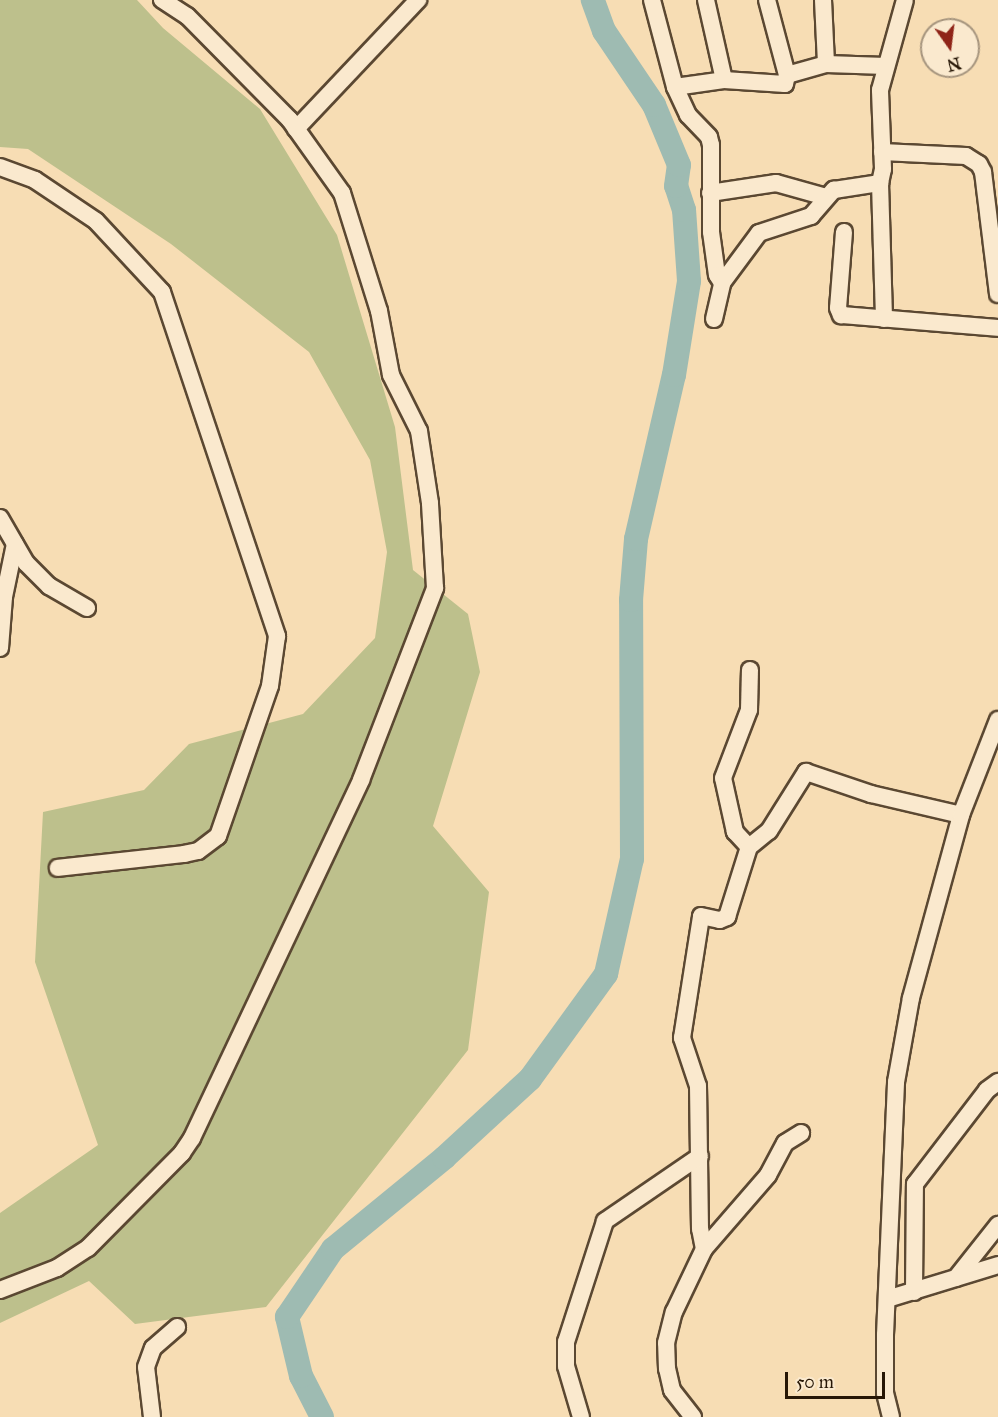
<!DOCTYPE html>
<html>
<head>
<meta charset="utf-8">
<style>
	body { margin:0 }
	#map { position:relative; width:998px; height:1417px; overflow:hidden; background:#f7ddb4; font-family:"IM FELL Great Primer",serif }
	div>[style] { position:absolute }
	.green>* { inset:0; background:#bdc08c }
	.river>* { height:24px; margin:-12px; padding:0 12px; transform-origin:12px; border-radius:12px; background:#9ebbb2 }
	.roads { filter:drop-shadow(2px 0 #5b4832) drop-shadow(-2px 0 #5b4832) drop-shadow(0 2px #5b4832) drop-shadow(0 -2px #5b4832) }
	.minor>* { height:16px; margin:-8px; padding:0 8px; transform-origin:8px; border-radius:8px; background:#fae9ce }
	span { translate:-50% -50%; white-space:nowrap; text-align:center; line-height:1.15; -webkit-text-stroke:4.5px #fae9ce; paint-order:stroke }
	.north { position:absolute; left:920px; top:18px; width:60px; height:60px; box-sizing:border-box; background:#fae9ce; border:2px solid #a6957e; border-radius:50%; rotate:166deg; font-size:16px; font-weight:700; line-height:24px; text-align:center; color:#271706 }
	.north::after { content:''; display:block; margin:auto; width:21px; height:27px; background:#8f2418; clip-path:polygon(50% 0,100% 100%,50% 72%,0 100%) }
	.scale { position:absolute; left:785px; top:1372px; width:100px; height:27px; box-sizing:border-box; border:3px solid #271706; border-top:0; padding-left:8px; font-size:18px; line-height:21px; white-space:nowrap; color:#271706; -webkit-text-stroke:4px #fae9ce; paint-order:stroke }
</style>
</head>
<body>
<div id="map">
	<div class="green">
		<div style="clip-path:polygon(0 0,137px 0,163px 28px,260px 109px,337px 235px,395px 427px,413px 570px,468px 614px,480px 672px,433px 826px,489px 892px,468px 1050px,266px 1307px,135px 1324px,89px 1281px,0 1323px,0 1213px,98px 1145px,35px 962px,43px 812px,144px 790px,189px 744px,303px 714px,375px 638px,387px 552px,370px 460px,309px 352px,171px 244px,28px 149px,0 147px)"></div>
	</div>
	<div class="river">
		<div style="left:322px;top:1417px;width:46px;rotate:-117.1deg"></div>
		<div style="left:301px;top:1376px;width:61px;rotate:-103.3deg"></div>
		<div style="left:287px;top:1317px;width:82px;rotate:-55.9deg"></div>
		<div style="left:333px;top:1249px;width:144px;rotate:-39.3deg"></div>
		<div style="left:444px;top:1158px;width:117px;rotate:-42.6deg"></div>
		<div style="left:530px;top:1079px;width:130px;rotate:-54.1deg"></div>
		<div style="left:606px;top:974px;width:118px;rotate:-77.3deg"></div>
		<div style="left:632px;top:859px;width:259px;rotate:-90.2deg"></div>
		<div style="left:631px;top:600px;width:61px;rotate:-85.3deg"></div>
		<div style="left:636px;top:539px;width:168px;rotate:-77deg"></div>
		<div style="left:674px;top:375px;width:95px;rotate:-80.9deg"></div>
		<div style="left:689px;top:281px;width:71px;rotate:-94deg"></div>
		<div style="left:684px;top:210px;width:25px;rotate:-108deg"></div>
		<div style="left:676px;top:186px;width:21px;rotate:-82deg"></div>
		<div style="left:679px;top:165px;width:65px;rotate:-112.6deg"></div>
		<div style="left:654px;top:105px;width:89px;rotate:-124deg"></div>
		<div style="left:604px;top:31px;width:33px;rotate:-110deg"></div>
	</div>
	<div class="roads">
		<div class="minor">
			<div style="left:652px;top:0;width:90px;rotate:75.2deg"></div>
			<div style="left:675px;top:87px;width:31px;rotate:65deg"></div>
			<div style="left:688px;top:115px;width:30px;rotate:46deg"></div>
			<div style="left:709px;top:137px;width:8px;rotate:76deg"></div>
			<div style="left:711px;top:145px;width:87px;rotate:90deg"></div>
			<div style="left:711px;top:232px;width:43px;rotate:82.1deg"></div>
			<div style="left:717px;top:275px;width:9px;rotate:58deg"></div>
			<div style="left:706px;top:0;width:82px;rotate:77.3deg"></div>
			<div style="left:823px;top:0;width:64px;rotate:87.3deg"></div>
			<div style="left:787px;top:75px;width:41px;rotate:-15.8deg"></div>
			<div style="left:826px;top:64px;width:60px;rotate:1.9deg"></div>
			<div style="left:675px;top:87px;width:49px;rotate:-8.1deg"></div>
			<div style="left:724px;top:80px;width:61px;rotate:3.8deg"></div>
			<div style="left:785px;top:84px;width:9px;rotate:-77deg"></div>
			<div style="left:787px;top:75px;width:78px;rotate:-104.9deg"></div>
			<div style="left:296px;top:129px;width:178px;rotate:-46.6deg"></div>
			<div style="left:882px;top:152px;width:84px;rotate:2.7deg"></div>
			<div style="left:966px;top:156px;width:15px;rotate:32deg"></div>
			<div style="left:979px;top:164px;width:9px;rotate:63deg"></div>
			<div style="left:983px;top:172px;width:123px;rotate:83deg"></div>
			<div style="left:0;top:167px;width:37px;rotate:20deg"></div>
			<div style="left:35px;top:180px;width:73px;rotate:33.9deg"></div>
			<div style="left:96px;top:221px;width:97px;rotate:47.1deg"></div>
			<div style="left:162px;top:292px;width:363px;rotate:71.5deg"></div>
			<div style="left:277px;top:636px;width:50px;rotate:98deg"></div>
			<div style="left:270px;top:686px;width:159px;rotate:109.1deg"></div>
			<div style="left:218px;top:836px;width:25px;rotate:143deg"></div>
			<div style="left:198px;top:851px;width:14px;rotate:168deg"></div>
			<div style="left:184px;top:854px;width:127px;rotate:173.7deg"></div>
			<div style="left:880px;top:183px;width:136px;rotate:88.3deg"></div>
			<div style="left:710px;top:193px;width:67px;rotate:-8.6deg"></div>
			<div style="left:776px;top:183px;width:52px;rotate:15.6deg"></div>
			<div style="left:844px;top:232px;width:76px;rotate:94.5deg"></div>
			<div style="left:838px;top:308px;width:8px;rotate:67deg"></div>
			<div style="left:841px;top:315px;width:158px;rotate:4.7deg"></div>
			<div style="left:714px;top:319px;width:37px;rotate:-77deg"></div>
			<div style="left:722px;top:283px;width:62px;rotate:-53.5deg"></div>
			<div style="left:759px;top:233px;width:55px;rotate:-18.1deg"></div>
			<div style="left:811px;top:216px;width:35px;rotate:-49deg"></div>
			<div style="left:834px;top:190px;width:47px;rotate:-8.7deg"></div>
			<div style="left:880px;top:183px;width:14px;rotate:-78deg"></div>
			<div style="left:883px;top:169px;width:79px;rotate:-92.2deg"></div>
			<div style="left:880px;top:90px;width:93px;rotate:-74.5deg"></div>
			<div style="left:0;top:518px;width:52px;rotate:60deg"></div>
			<div style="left:26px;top:563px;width:33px;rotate:45deg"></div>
			<div style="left:49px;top:586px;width:44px;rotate:30.1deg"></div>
			<div style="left:0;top:648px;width:51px;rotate:-85.5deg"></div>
			<div style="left:4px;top:597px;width:54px;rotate:-78.3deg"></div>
			<div style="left:749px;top:847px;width:21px;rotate:-133deg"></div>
			<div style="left:735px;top:832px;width:55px;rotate:-102.5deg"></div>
			<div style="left:723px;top:778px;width:73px;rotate:-69.1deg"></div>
			<div style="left:749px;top:710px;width:40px;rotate:-88.6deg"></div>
			<div style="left:704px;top:1249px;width:20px;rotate:-101deg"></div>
			<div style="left:700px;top:1229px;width:143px;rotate:-90.8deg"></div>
			<div style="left:698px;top:1086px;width:51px;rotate:-108.4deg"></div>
			<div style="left:682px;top:1038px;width:123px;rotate:-81.1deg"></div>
			<div style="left:701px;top:916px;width:19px;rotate:12deg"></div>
			<div style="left:720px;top:920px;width:8px;rotate:-23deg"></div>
			<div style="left:727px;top:917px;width:73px;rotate:-72.6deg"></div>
			<div style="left:749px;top:847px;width:26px;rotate:-39deg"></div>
			<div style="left:769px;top:831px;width:70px;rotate:-57.9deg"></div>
			<div style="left:806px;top:772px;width:69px;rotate:18.7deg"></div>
			<div style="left:871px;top:794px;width:92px;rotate:13.1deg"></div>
			<div style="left:956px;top:1278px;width:68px;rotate:-51.6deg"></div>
			<div style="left:0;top:1290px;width:61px;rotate:-21.1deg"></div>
			<div style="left:57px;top:1268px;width:37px;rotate:-33deg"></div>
			<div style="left:88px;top:1248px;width:134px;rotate:-45.3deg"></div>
			<div style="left:182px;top:1153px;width:18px;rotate:-56deg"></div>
			<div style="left:192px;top:1138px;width:396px;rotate:-64.7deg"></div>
			<div style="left:361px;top:780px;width:206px;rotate:-68.9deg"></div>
			<div style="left:435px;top:588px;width:85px;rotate:-93.4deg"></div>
			<div style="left:430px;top:503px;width:73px;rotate:-98.7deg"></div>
			<div style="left:419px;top:431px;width:63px;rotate:-116.6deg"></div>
			<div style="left:391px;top:375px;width:65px;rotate:-100.6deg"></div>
			<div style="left:379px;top:311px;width:124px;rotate:-107.4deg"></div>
			<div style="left:342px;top:193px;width:90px;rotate:-125.5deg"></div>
			<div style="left:290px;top:120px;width:146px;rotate:-134.7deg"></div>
			<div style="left:187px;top:16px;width:30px;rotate:-147deg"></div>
			<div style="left:914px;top:1292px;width:108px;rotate:-89.5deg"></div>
			<div style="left:915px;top:1184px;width:118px;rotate:-52.5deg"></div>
			<div style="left:987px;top:1090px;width:14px;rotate:-36deg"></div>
			<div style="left:887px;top:1299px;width:116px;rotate:-17deg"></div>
			<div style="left:152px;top:1417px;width:50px;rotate:-96.8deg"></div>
			<div style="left:146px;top:1367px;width:20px;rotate:-70deg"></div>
			<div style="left:153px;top:1348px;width:32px;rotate:-41deg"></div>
			<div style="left:581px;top:1417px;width:53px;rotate:-106.4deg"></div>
			<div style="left:566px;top:1366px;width:24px;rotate:-90deg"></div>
			<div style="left:566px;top:1342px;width:127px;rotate:-72.1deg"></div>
			<div style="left:605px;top:1221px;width:115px;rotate:-34.4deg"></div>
			<div style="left:693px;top:1417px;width:34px;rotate:-128deg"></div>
			<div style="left:672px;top:1390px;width:22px;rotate:-103deg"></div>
			<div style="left:667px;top:1369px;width:26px;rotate:-92deg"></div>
			<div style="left:666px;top:1343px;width:32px;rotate:-76deg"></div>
			<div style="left:674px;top:1312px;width:70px;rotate:-64.5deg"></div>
			<div style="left:704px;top:1249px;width:98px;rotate:-49.1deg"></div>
			<div style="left:768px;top:1175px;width:36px;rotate:-62deg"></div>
			<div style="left:785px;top:1143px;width:19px;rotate:-32deg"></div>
			<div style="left:891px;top:1417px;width:25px;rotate:-104deg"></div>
			<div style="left:885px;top:1393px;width:58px;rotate:-90deg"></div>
			<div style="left:885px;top:1335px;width:253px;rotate:-87.5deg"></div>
			<div style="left:896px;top:1082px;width:85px;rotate:-79.9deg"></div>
			<div style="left:911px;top:998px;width:190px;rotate:-74.7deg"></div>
			<div style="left:961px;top:815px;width:102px;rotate:-68.7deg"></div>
		</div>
	</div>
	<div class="north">N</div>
	<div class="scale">50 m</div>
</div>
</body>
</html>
